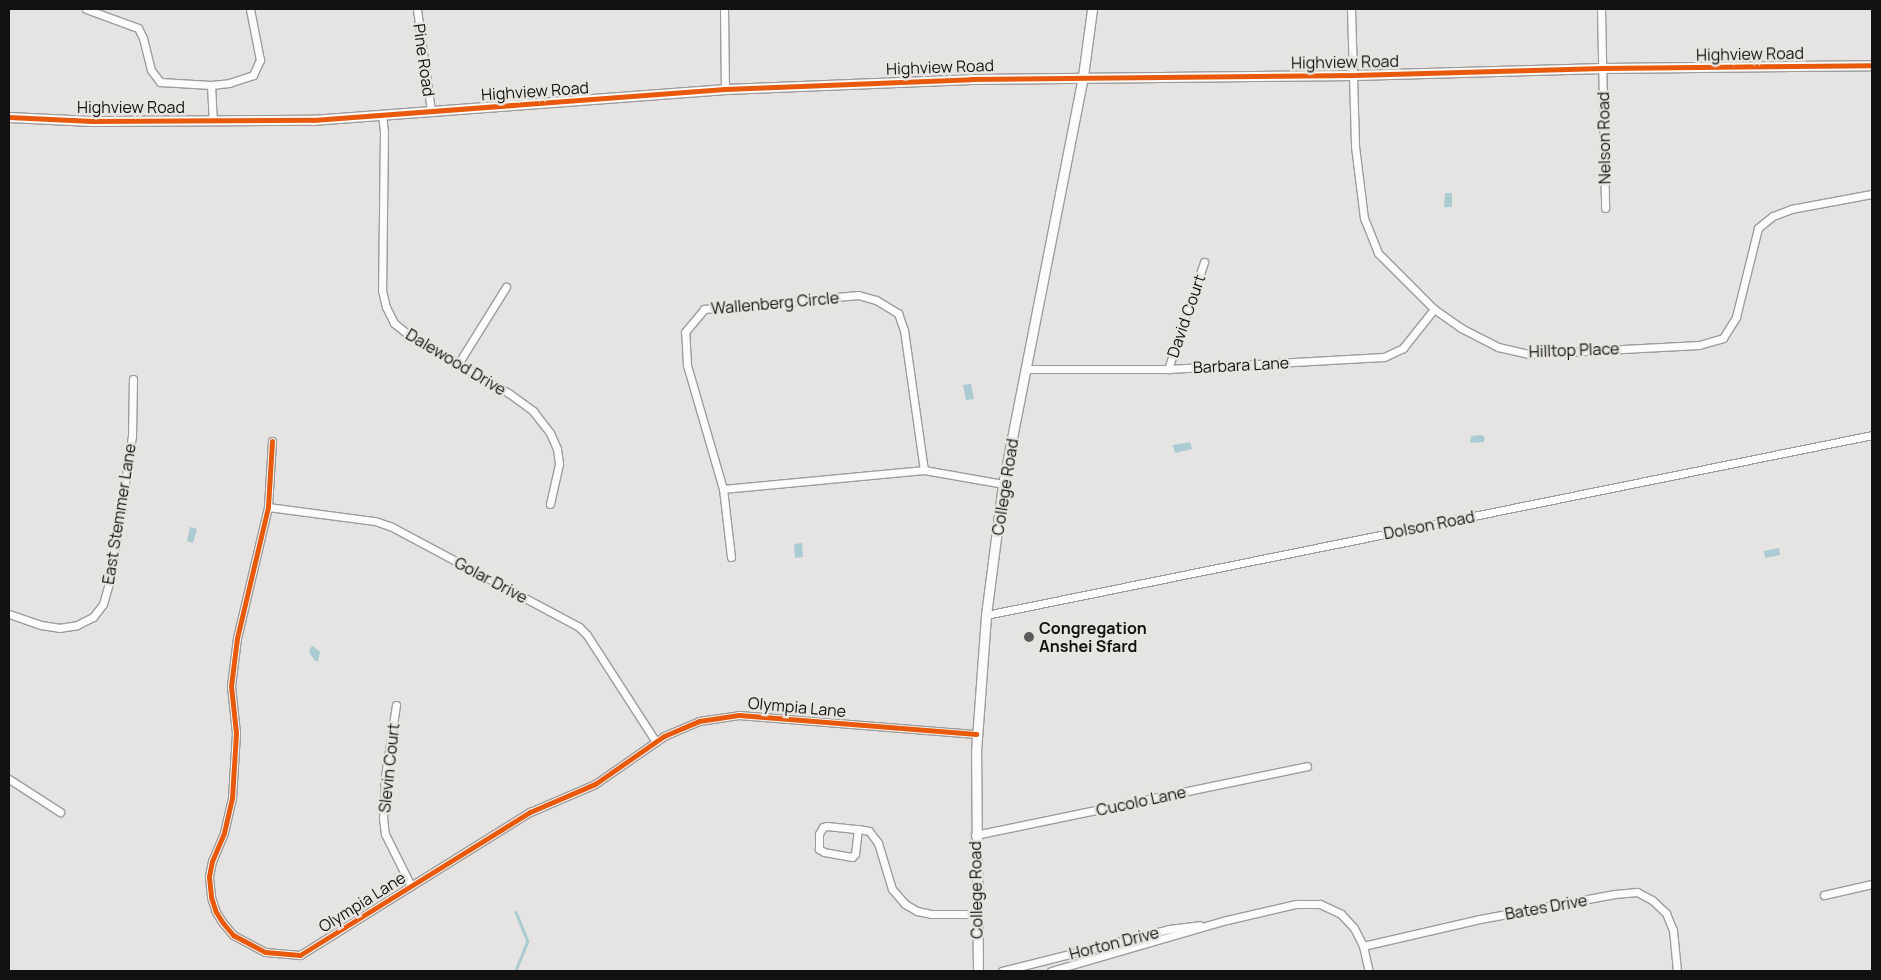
<!DOCTYPE html>
<html>
<head>
<meta charset="utf-8">
<style>
	body { margin:0 }
	#map { position:relative; width:1881px; height:980px; overflow:hidden; background:#e6e4e2; font-family:Manrope,sans-serif }
	div>[style] { position:absolute }
	.water>* { inset:0; background:#abcbd3 }
	.stream>* { height:2.5px; margin:-1.25px; padding:0 1.25px; transform-origin:1.25px; border-radius:1.25px; background:#abcbd3 }
	.roads { filter:drop-shadow(1px 0 #9e9c9b) drop-shadow(-1px 0 #9e9c9b) drop-shadow(0 1px #9e9c9b) drop-shadow(0 -1px #9e9c9b) }
	.minor>* { height:7px; margin:-3.5px; padding:0 3.5px; transform-origin:3.5px; border-radius:3.5px; background:#fbfbfb }
	.tertiary>* { height:9px; margin:-4.5px; padding:0 4.5px; transform-origin:4.5px; border-radius:4.5px; background:#fbfbfb }
	.cycleway>* { height:5px; margin:-2.5px; padding:0 2.5px; transform-origin:2.5px; border-radius:2.5px; background:#e8590c }
	.dots>* { width:14px; height:14px; translate:-50% -50%; box-sizing:border-box; border:2px solid #e7e5e1; border-radius:50% }
	span { translate:-50% -50%; white-space:nowrap; text-align:center; line-height:1.15; -webkit-text-stroke:5px #e7e5e1; paint-order:stroke }
	.street-label { font-size:16px; color:#121110 }
	.poi-label { font-size:16px; color:#121110; font-weight:700 }
	.left { translate:0 -50%; text-align:left }
	.frame { position:absolute; inset:0; border:10px solid #121110; pointer-events:none }
</style>
</head>
<body>
<div id="map">
	<div class="water">
		<div style="clip-path:polygon(1445px 193px,1452px 193px,1452px 207px,1444px 207px)"></div>
		<div style="clip-path:polygon(971px 384px,974px 399px,966px 400px,963px 385px)"></div>
		<div style="clip-path:polygon(1481px 435px,1485px 437px,1484px 442px,1470px 443px,1471px 436px)"></div>
		<div style="clip-path:polygon(1190px 442px,1192px 449px,1175px 453px,1173px 445px)"></div>
		<div style="clip-path:polygon(190px 527px,197px 529px,193px 543px,187px 541px)"></div>
		<div style="clip-path:polygon(802px 543px,803px 557px,795px 558px,794px 544px)"></div>
		<div style="clip-path:polygon(1779px 548px,1780px 555px,1765px 558px,1764px 551px)"></div>
		<div style="clip-path:polygon(313px 646px,320px 652px,318px 661px,315px 661px,309px 652px,310px 648px)"></div>
	</div>
	<div class="stream">
		<div style="left:516px;top:912px;width:31px;rotate:68deg"></div>
		<div style="left:528px;top:941px;width:32px;rotate:112deg"></div>
	</div>
	<div class="roads">
		<div class="minor">
			<div style="left:86px;top:9px;width:55px;rotate:20.1deg"></div>
			<div style="left:138px;top:28px;width:11px;rotate:63deg"></div>
			<div style="left:143px;top:38px;width:33px;rotate:76deg"></div>
			<div style="left:151px;top:70px;width:15px;rotate:53deg"></div>
			<div style="left:160px;top:82px;width:51px;rotate:3.4deg"></div>
			<div style="left:211px;top:85px;width:18px;rotate:-6deg"></div>
			<div style="left:229px;top:83px;width:25px;rotate:-18deg"></div>
			<div style="left:253px;top:75px;width:17px;rotate:-65deg"></div>
			<div style="left:260px;top:60px;width:52px;rotate:-101.1deg"></div>
			<div style="left:417px;top:9px;width:103px;rotate:82.2deg"></div>
			<div style="left:724px;top:9px;width:80px;rotate:89.3deg"></div>
			<div style="left:1351px;top:9px;width:137px;rotate:88.3deg"></div>
			<div style="left:1355px;top:146px;width:73px;rotate:82.9deg"></div>
			<div style="left:1364px;top:218px;width:38px;rotate:68deg"></div>
			<div style="left:1378px;top:253px;width:79px;rotate:45deg"></div>
			<div style="left:1434px;top:309px;width:33px;rotate:35deg"></div>
			<div style="left:1461px;top:328px;width:42px;rotate:27.2deg"></div>
			<div style="left:1498px;top:347px;width:32px;rotate:13deg"></div>
			<div style="left:1529px;top:354px;width:170px;rotate:-3deg"></div>
			<div style="left:1699px;top:345px;width:25px;rotate:-16deg"></div>
			<div style="left:1723px;top:338px;width:25px;rotate:-58deg"></div>
			<div style="left:1736px;top:317px;width:92px;rotate:-76.1deg"></div>
			<div style="left:1758px;top:228px;width:19px;rotate:-39deg"></div>
			<div style="left:1773px;top:216px;width:19px;rotate:-21deg"></div>
			<div style="left:1791px;top:209px;width:82px;rotate:-10.5deg"></div>
			<div style="left:1601px;top:9px;width:199px;rotate:88.8deg"></div>
			<div style="left:211px;top:85px;width:35px;rotate:87deg"></div>
			<div style="left:382px;top:115px;width:17px;rotate:83deg"></div>
			<div style="left:384px;top:132px;width:158px;rotate:90.7deg"></div>
			<div style="left:382px;top:290px;width:17px;rotate:77deg"></div>
			<div style="left:386px;top:307px;width:18px;rotate:63deg"></div>
			<div style="left:394px;top:323px;width:19px;rotate:39deg"></div>
			<div style="left:409px;top:335px;width:117px;rotate:30.3deg"></div>
			<div style="left:510px;top:394px;width:29px;rotate:36deg"></div>
			<div style="left:533px;top:411px;width:28px;rotate:52deg"></div>
			<div style="left:550px;top:433px;width:17px;rotate:66deg"></div>
			<div style="left:557px;top:449px;width:15px;rotate:82deg"></div>
			<div style="left:559px;top:464px;width:41px;rotate:102.7deg"></div>
			<div style="left:458px;top:364px;width:91px;rotate:-58.1deg"></div>
			<div style="left:1026px;top:369px;width:142px"></div>
			<div style="left:1168px;top:369px;width:216px;rotate:-3.2deg"></div>
			<div style="left:1384px;top:357px;width:21px;rotate:-25deg"></div>
			<div style="left:1403px;top:348px;width:50px;rotate:-51.5deg"></div>
			<div style="left:1168px;top:369px;width:113px;rotate:-71.4deg"></div>
			<div style="left:272px;top:441px;width:66px;rotate:93.5deg"></div>
			<div style="left:268px;top:507px;width:135px;rotate:103.3deg"></div>
			<div style="left:237px;top:638px;width:48px;rotate:97.1deg"></div>
			<div style="left:231px;top:686px;width:47px;rotate:83.9deg"></div>
			<div style="left:236px;top:733px;width:65px;rotate:93.5deg"></div>
			<div style="left:232px;top:798px;width:36px;rotate:103deg"></div>
			<div style="left:224px;top:833px;width:30px;rotate:113deg"></div>
			<div style="left:212px;top:861px;width:16px;rotate:101deg"></div>
			<div style="left:209px;top:877px;width:20px;rotate:84deg"></div>
			<div style="left:211px;top:897px;width:16px;rotate:72deg"></div>
			<div style="left:216px;top:912px;width:13px;rotate:58deg"></div>
			<div style="left:223px;top:923px;width:16px;rotate:50deg"></div>
			<div style="left:233px;top:935px;width:36px;rotate:28deg"></div>
			<div style="left:265px;top:952px;width:35px;rotate:5deg"></div>
			<div style="left:300px;top:955px;width:271px;rotate:-31.9deg"></div>
			<div style="left:530px;top:812px;width:71px;rotate:-23.3deg"></div>
			<div style="left:595px;top:784px;width:84px;rotate:-34.8deg"></div>
			<div style="left:664px;top:736px;width:38px;rotate:-23deg"></div>
			<div style="left:699px;top:721px;width:40px;rotate:-8.5deg"></div>
			<div style="left:739px;top:715px;width:238px;rotate:4.6deg"></div>
			<div style="left:723px;top:489px;width:202px;rotate:-5.4deg"></div>
			<div style="left:924px;top:470px;width:80px;rotate:10deg"></div>
			<div style="left:268px;top:507px;width:108px;rotate:7.5deg"></div>
			<div style="left:375px;top:521px;width:18px;rotate:19deg"></div>
			<div style="left:392px;top:527px;width:212px;rotate:28.1deg"></div>
			<div style="left:579px;top:627px;width:11px;rotate:45deg"></div>
			<div style="left:587px;top:635px;width:127px;rotate:57.2deg"></div>
			<div style="left:731px;top:557px;width:68px;rotate:-96.7deg"></div>
			<div style="left:723px;top:489px;width:129px;rotate:-106.2deg"></div>
			<div style="left:687px;top:365px;width:33px;rotate:-93deg"></div>
			<div style="left:685px;top:332px;width:30px;rotate:-50deg"></div>
			<div style="left:704px;top:309px;width:155px;rotate:-5.2deg"></div>
			<div style="left:858px;top:295px;width:19px;rotate:16deg"></div>
			<div style="left:876px;top:300px;width:26px;rotate:31deg"></div>
			<div style="left:898px;top:313px;width:18px;rotate:71deg"></div>
			<div style="left:904px;top:330px;width:141px;rotate:81.9deg"></div>
			<div style="left:9px;top:614px;width:34px;rotate:19deg"></div>
			<div style="left:41px;top:625px;width:18px;rotate:9deg"></div>
			<div style="left:59px;top:628px;width:18px;rotate:-9deg"></div>
			<div style="left:77px;top:625px;width:18px;rotate:-27deg"></div>
			<div style="left:93px;top:617px;width:16px;rotate:-52deg"></div>
			<div style="left:103px;top:604px;width:29px;rotate:-74deg"></div>
			<div style="left:111px;top:576px;width:142px;rotate:-81.5deg"></div>
			<div style="left:132px;top:436px;width:57px;rotate:-89deg"></div>
			<div style="left:986px;top:615px;width:904px;rotate:-11.48deg"></div>
			<div style="left:396px;top:705px;width:72px;rotate:98.8deg"></div>
			<div style="left:385px;top:776px;width:42px;rotate:92.7deg"></div>
			<div style="left:383px;top:818px;width:16px;rotate:83deg"></div>
			<div style="left:385px;top:834px;width:58px;rotate:63.4deg"></div>
			<div style="left:9px;top:779px;width:61px;rotate:32.9deg"></div>
			<div style="left:858px;top:829px;width:25px;rotate:97deg"></div>
			<div style="left:855px;top:854px;width:4px;rotate:135deg"></div>
			<div style="left:852px;top:857px;width:28px;rotate:-170deg"></div>
			<div style="left:824px;top:852px;width:6px;rotate:-149deg"></div>
			<div style="left:819px;top:849px;width:15px;rotate:-90deg"></div>
			<div style="left:819px;top:834px;width:8px;rotate:-60deg"></div>
			<div style="left:823px;top:827px;width:4px;rotate:-14deg"></div>
			<div style="left:827px;top:826px;width:31px;rotate:6deg"></div>
			<div style="left:858px;top:829px;width:11px;rotate:10deg"></div>
			<div style="left:869px;top:831px;width:15px;rotate:53deg"></div>
			<div style="left:878px;top:843px;width:48px;rotate:73.1deg"></div>
			<div style="left:892px;top:889px;width:20px;rotate:49deg"></div>
			<div style="left:905px;top:904px;width:14px;rotate:30deg"></div>
			<div style="left:917px;top:911px;width:14px;rotate:12deg"></div>
			<div style="left:931px;top:914px;width:46px"></div>
			<div style="left:975px;top:835px;width:339px;rotate:-11.7deg"></div>
			<div style="left:1824px;top:895px;width:49px;rotate:-12.9deg"></div>
			<div style="left:1363px;top:946px;width:120px;rotate:-13deg"></div>
			<div style="left:1480px;top:919px;width:137px;rotate:-10.5deg"></div>
			<div style="left:1615px;top:894px;width:22px;rotate:-5deg"></div>
			<div style="left:1637px;top:892px;width:17px;rotate:28deg"></div>
			<div style="left:1652px;top:900px;width:19px;rotate:43deg"></div>
			<div style="left:1666px;top:913px;width:18px;rotate:68deg"></div>
			<div style="left:1673px;top:930px;width:41px;rotate:84.4deg"></div>
			<div style="left:1002px;top:971px;width:172px;rotate:-14.1deg"></div>
			<div style="left:1169px;top:929px;width:31px;rotate:-7deg"></div>
			<div style="left:1051px;top:971px;width:183px;rotate:-16.2deg"></div>
			<div style="left:1227px;top:920px;width:71px;rotate:-13.1deg"></div>
			<div style="left:1296px;top:904px;width:24px"></div>
			<div style="left:1320px;top:904px;width:23px;rotate:25deg"></div>
			<div style="left:1341px;top:914px;width:19px;rotate:47deg"></div>
			<div style="left:1354px;top:928px;width:20px;rotate:63deg"></div>
			<div style="left:1363px;top:946px;width:26px;rotate:77deg"></div>
		</div>
		<div class="tertiary">
			<div style="left:9px;top:117px;width:83px;rotate:2.8deg"></div>
			<div style="left:92px;top:121px;width:221px;rotate:-0.3deg"></div>
			<div style="left:313px;top:120px;width:413px;rotate:-4.3deg"></div>
			<div style="left:725px;top:89px;width:246px;rotate:-2.3deg"></div>
			<div style="left:971px;top:79px;width:383px;rotate:-0.6deg"></div>
			<div style="left:1354px;top:75px;width:249px;rotate:-1.6deg"></div>
			<div style="left:1603px;top:68px;width:269px;rotate:-0.6deg"></div>
			<div style="left:978px;top:971px;width:219px;rotate:-90.5deg"></div>
			<div style="left:976px;top:752px;width:137px;rotate:-85.8deg"></div>
			<div style="left:986px;top:615px;width:132px;rotate:-82.6deg"></div>
			<div style="left:1003px;top:484px;width:416px;rotate:-78.9deg"></div>
			<div style="left:1083px;top:76px;width:68px;rotate:-82.3deg"></div>
		</div>
	</div>
	<div class="cycleway">
		<div style="left:9px;top:117px;width:83px;rotate:2.8deg"></div>
		<div style="left:92px;top:121px;width:221px;rotate:-0.3deg"></div>
		<div style="left:313px;top:120px;width:413px;rotate:-4.3deg"></div>
		<div style="left:725px;top:89px;width:246px;rotate:-2.3deg"></div>
		<div style="left:971px;top:79px;width:383px;rotate:-0.6deg"></div>
		<div style="left:1354px;top:75px;width:249px;rotate:-1.6deg"></div>
		<div style="left:1603px;top:68px;width:269px;rotate:-0.6deg"></div>
		<div style="left:272px;top:441px;width:66px;rotate:93.5deg"></div>
		<div style="left:268px;top:507px;width:135px;rotate:103.3deg"></div>
		<div style="left:237px;top:638px;width:48px;rotate:97.1deg"></div>
		<div style="left:231px;top:686px;width:47px;rotate:83.9deg"></div>
		<div style="left:236px;top:733px;width:65px;rotate:93.5deg"></div>
		<div style="left:232px;top:798px;width:36px;rotate:103deg"></div>
		<div style="left:224px;top:833px;width:30px;rotate:113deg"></div>
		<div style="left:212px;top:861px;width:16px;rotate:101deg"></div>
		<div style="left:209px;top:877px;width:20px;rotate:84deg"></div>
		<div style="left:211px;top:897px;width:16px;rotate:72deg"></div>
		<div style="left:216px;top:912px;width:13px;rotate:58deg"></div>
		<div style="left:223px;top:923px;width:16px;rotate:50deg"></div>
		<div style="left:233px;top:935px;width:36px;rotate:28deg"></div>
		<div style="left:265px;top:952px;width:35px;rotate:5deg"></div>
		<div style="left:300px;top:955px;width:271px;rotate:-31.9deg"></div>
		<div style="left:530px;top:812px;width:71px;rotate:-23.3deg"></div>
		<div style="left:595px;top:784px;width:84px;rotate:-34.8deg"></div>
		<div style="left:664px;top:736px;width:38px;rotate:-23deg"></div>
		<div style="left:699px;top:721px;width:40px;rotate:-8.5deg"></div>
		<div style="left:739px;top:715px;width:238px;rotate:4.6deg"></div>
	</div>
	<div class="dots">
		<div style="left:1029px;top:637px;background:#5c5b5a"></div>
	</div>
	<div class="street-label">
		<span style="left:1750px;top:54px;rotate:-1deg">Highview Road</span>
		<span style="left:424px;top:60px;rotate:82deg">Pine Road</span>
		<span style="left:1345px;top:62px;rotate:-1deg">Highview Road</span>
		<span style="left:940px;top:67px;rotate:-2deg">Highview Road</span>
		<span style="left:535px;top:91px;rotate:-4deg">Highview Road</span>
		<span style="left:131px;top:107px">Highview Road</span>
		<span style="left:1604px;top:138px;rotate:-91deg">Nelson Road</span>
		<span style="left:775px;top:303px;rotate:-5deg">Wallenberg Circle</span>
		<span style="left:1186px;top:316px;rotate:-71deg">David Court</span>
		<span style="left:1574px;top:350px;rotate:-2deg">Hilltop Place</span>
		<span style="left:456px;top:362px;rotate:31deg">Dalewood Drive</span>
		<span style="left:1241px;top:365px;rotate:-3deg">Barbara Lane</span>
		<span style="left:1005px;top:487px;rotate:-81deg">College Road</span>
		<span style="left:119px;top:514px;rotate:-81deg">East Stemmer Lane</span>
		<span style="left:1429px;top:525px;rotate:-11deg">Dolson Road</span>
		<span style="left:491px;top:580px;rotate:28deg">Golar Drive</span>
		<span style="left:797px;top:707px;rotate:5deg">Olympia Lane</span>
		<span style="left:389px;top:768px;rotate:-84deg">Slevin Court</span>
		<span style="left:1141px;top:801px;rotate:-12deg">Cucolo Lane</span>
		<span style="left:976px;top:890px;rotate:-91deg">College Road</span>
		<span style="left:362px;top:902px;rotate:-32deg">Olympia Lane</span>
		<span style="left:1546px;top:907px;rotate:-10deg">Bates Drive</span>
		<span style="left:1114px;top:943px;rotate:-14deg">Horton Drive</span>
	</div>
	<div class="poi-label">
		<span class="left" style="left:1039px;top:637px">Congregation<br>Anshei Sfard</span>
	</div>
	<div class="frame"></div>
</div>
</body>
</html>
